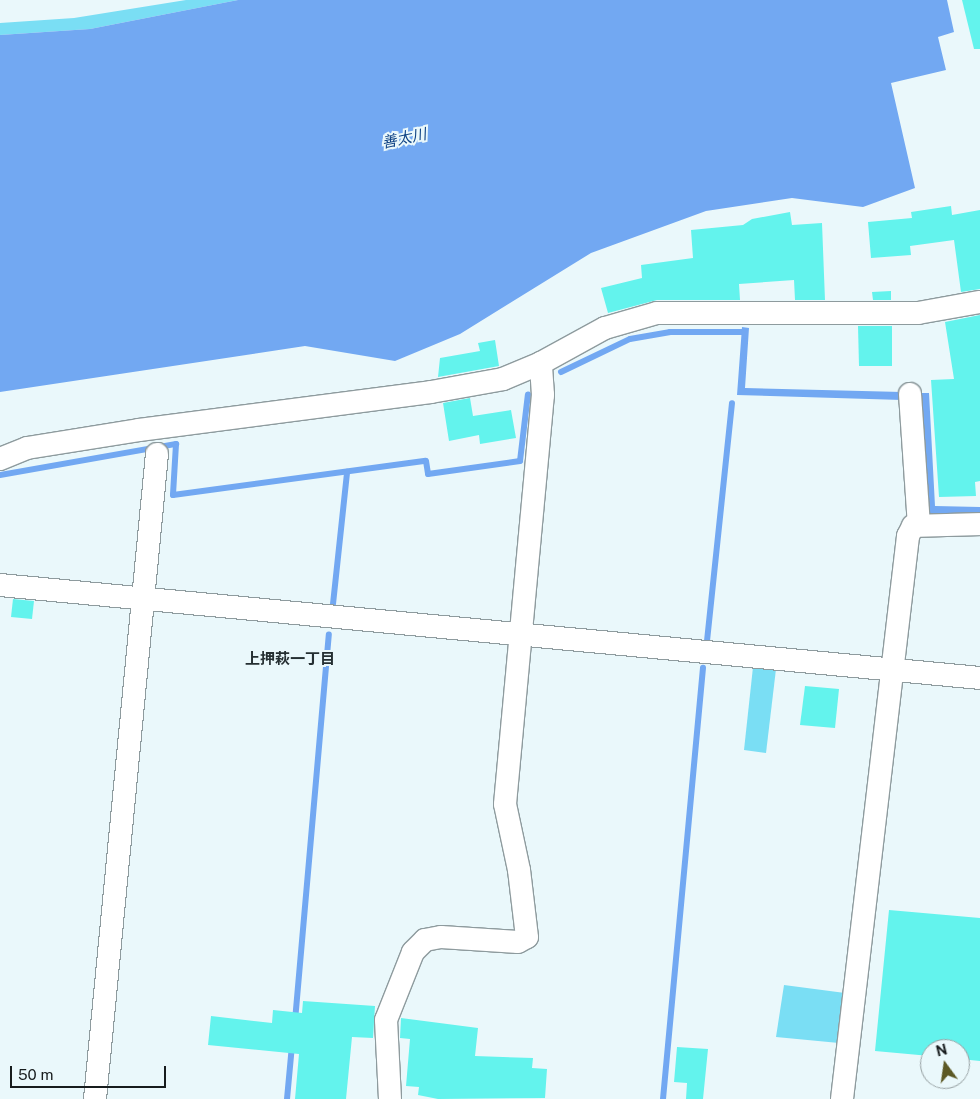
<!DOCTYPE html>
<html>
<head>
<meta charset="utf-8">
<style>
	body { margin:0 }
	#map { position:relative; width:980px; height:1099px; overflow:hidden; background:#eaf8fb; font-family:"Public Sans","Noto Sans JP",sans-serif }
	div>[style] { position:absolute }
	.green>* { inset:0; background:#7adef4 }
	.water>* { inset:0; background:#72a8f2 }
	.stream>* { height:6px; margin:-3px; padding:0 3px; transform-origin:3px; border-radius:3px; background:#72a8f2 }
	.building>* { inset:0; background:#63f3ed }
	.roads { filter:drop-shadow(1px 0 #8e9b9e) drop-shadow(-1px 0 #8e9b9e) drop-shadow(0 1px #8e9b9e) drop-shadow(0 -1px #8e9b9e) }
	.minor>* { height:22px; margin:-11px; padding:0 11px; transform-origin:11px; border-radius:11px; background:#fff }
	span { translate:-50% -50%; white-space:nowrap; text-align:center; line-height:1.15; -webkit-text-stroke:4px #eaf8fb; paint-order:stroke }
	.water-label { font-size:15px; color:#0f4385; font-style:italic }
	.neighbourhood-label { font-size:15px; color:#252f32; font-weight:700 }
	.north { position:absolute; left:920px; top:1039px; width:50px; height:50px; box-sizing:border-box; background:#eaf8fb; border:1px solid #96a0a2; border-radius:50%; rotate:346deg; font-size:14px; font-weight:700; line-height:20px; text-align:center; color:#171c1d }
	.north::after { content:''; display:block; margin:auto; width:18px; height:22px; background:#5c5925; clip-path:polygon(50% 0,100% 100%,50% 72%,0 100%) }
	.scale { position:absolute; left:10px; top:1066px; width:156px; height:22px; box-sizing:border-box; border:2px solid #171c1d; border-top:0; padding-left:6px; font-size:15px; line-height:18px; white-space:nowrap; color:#171c1d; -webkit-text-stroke:4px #eaf8fb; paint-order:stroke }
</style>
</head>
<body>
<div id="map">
	<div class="green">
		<div style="clip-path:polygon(186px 0,238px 0,90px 29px,0 35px,0 23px,74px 18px)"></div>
		<div style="clip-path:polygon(753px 667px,776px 669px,766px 753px,744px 750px)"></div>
		<div style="clip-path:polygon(784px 985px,845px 993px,839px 1043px,776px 1037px)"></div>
	</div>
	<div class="water">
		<div style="clip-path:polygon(238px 0,947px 0,954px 32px,938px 37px,946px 70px,891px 83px,915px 188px,863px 207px,792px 198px,706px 211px,591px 253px,460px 334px,395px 361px,305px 346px,0 392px,0 35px,90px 29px)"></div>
		<div style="clip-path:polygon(742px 327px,749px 328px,745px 388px,902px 392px,902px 400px,737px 395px)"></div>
		<div style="clip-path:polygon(920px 393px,929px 393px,935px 506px,980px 507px,980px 514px,925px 514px)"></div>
	</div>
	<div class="stream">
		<div style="left:561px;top:372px;width:76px;rotate:-25.6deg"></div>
		<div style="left:630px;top:339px;width:41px;rotate:-9.9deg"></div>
		<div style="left:670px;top:332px;width:75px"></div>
		<div style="left:745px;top:332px;width:4px;rotate:90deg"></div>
		<div style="left:0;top:475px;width:179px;rotate:-10deg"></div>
		<div style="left:176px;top:444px;width:51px;rotate:93.4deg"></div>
		<div style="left:173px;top:495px;width:255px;rotate:-7.7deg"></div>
		<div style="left:426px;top:461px;width:13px;rotate:81deg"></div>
		<div style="left:428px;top:474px;width:93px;rotate:-8deg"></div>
		<div style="left:520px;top:461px;width:67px;rotate:-83.2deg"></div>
		<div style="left:333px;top:604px;width:133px;rotate:-83.9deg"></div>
		<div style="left:707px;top:641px;width:239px;rotate:-84deg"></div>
		<div style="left:295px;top:1021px;width:388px;rotate:-85deg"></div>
		<div style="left:287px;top:1099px;width:54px;rotate:-84.7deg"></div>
		<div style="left:663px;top:1099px;width:433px;rotate:-84.7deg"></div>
	</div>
	<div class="building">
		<div style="clip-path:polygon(962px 0,980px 0,980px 49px,974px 49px)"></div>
		<div style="clip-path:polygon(951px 206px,952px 215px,980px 210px,980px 289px,961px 292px,954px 240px,910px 246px,911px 255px,871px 258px,868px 222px,912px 218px,911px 212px)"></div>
		<div style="clip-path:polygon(790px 212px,792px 225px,822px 223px,825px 300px,795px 300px,794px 280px,739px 284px,740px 300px,657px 300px,608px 313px,601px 288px,642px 278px,641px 265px,693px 258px,691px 230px,743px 225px,752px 219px)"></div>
		<div style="clip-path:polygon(891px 291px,891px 300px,873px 300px,872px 292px)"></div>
		<div style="clip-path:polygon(980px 315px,980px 481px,975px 482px,976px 496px,939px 497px,931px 380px,954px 379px,945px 322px)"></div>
		<div style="clip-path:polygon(858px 326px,892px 326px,892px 366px,859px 366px)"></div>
		<div style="clip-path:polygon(495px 340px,499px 366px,438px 377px,440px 358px,480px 351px,478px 343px)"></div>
		<div style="clip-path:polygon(470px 398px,473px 416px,511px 410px,516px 438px,480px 444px,479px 435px,449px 441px,443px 403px)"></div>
		<div style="clip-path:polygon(13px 599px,34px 601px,32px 619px,11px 617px)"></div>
		<div style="clip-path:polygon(805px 686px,839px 689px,835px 728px,800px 725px)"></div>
		<div style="clip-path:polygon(889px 910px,980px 918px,980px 1061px,960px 1059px,960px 1049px,930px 1049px,930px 1056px,875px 1051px)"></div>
		<div style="clip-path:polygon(303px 1001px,375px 1006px,373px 1038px,352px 1037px,346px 1099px,295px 1099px,299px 1054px,208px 1045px,211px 1016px,272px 1023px,273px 1010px,302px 1013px)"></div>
		<div style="clip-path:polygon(401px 1018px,478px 1028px,475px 1056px,533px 1058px,532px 1068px,547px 1069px,545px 1098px,438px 1099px,418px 1095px,419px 1087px,406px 1086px,410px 1039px,400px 1038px)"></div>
		<div style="clip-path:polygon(677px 1047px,708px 1049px,703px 1099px,686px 1099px,687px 1083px,674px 1082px)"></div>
	</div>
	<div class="roads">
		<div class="minor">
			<div style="left:910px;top:394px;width:131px;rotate:86.1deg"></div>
			<div style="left:0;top:459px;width:29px;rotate:-22deg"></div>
			<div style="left:27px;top:448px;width:113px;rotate:-9.1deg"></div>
			<div style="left:139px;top:430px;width:294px;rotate:-7.4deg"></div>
			<div style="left:431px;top:392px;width:73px;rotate:-10.2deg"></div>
			<div style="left:503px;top:379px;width:41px;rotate:-22.8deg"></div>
			<div style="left:0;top:585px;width:984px;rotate:5.42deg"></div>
			<div style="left:95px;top:1099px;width:648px;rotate:-84.51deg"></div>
			<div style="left:390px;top:1099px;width:79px;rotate:-92.9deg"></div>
			<div style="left:386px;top:1020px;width:73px;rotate:-68.3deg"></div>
			<div style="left:413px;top:952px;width:17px;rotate:-45deg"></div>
			<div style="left:425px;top:940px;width:16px;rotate:-11deg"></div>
			<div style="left:441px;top:937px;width:77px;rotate:3.7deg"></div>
			<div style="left:518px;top:942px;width:10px;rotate:-29deg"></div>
			<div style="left:527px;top:937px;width:67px;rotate:-96.8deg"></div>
			<div style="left:519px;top:870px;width:67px;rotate:-102deg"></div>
			<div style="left:505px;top:804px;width:411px;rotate:-84.7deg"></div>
			<div style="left:543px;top:395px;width:32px;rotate:-94deg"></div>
			<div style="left:541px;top:363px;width:73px;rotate:-28.7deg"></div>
			<div style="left:605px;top:328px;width:54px;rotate:-16.1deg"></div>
			<div style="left:657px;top:313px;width:261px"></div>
			<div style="left:918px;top:313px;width:63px;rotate:-10.1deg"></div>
			<div style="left:842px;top:1099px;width:567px;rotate:-83.31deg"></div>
			<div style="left:908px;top:536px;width:11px;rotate:-63deg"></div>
			<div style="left:913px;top:526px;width:67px;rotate:-1.7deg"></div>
		</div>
	</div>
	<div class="water-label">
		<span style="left:404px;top:138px;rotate:-12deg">善太川</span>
	</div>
	<div class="neighbourhood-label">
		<span style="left:290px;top:659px">上押萩一丁目</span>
	</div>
	<div class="north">N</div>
	<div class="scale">50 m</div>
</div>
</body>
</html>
